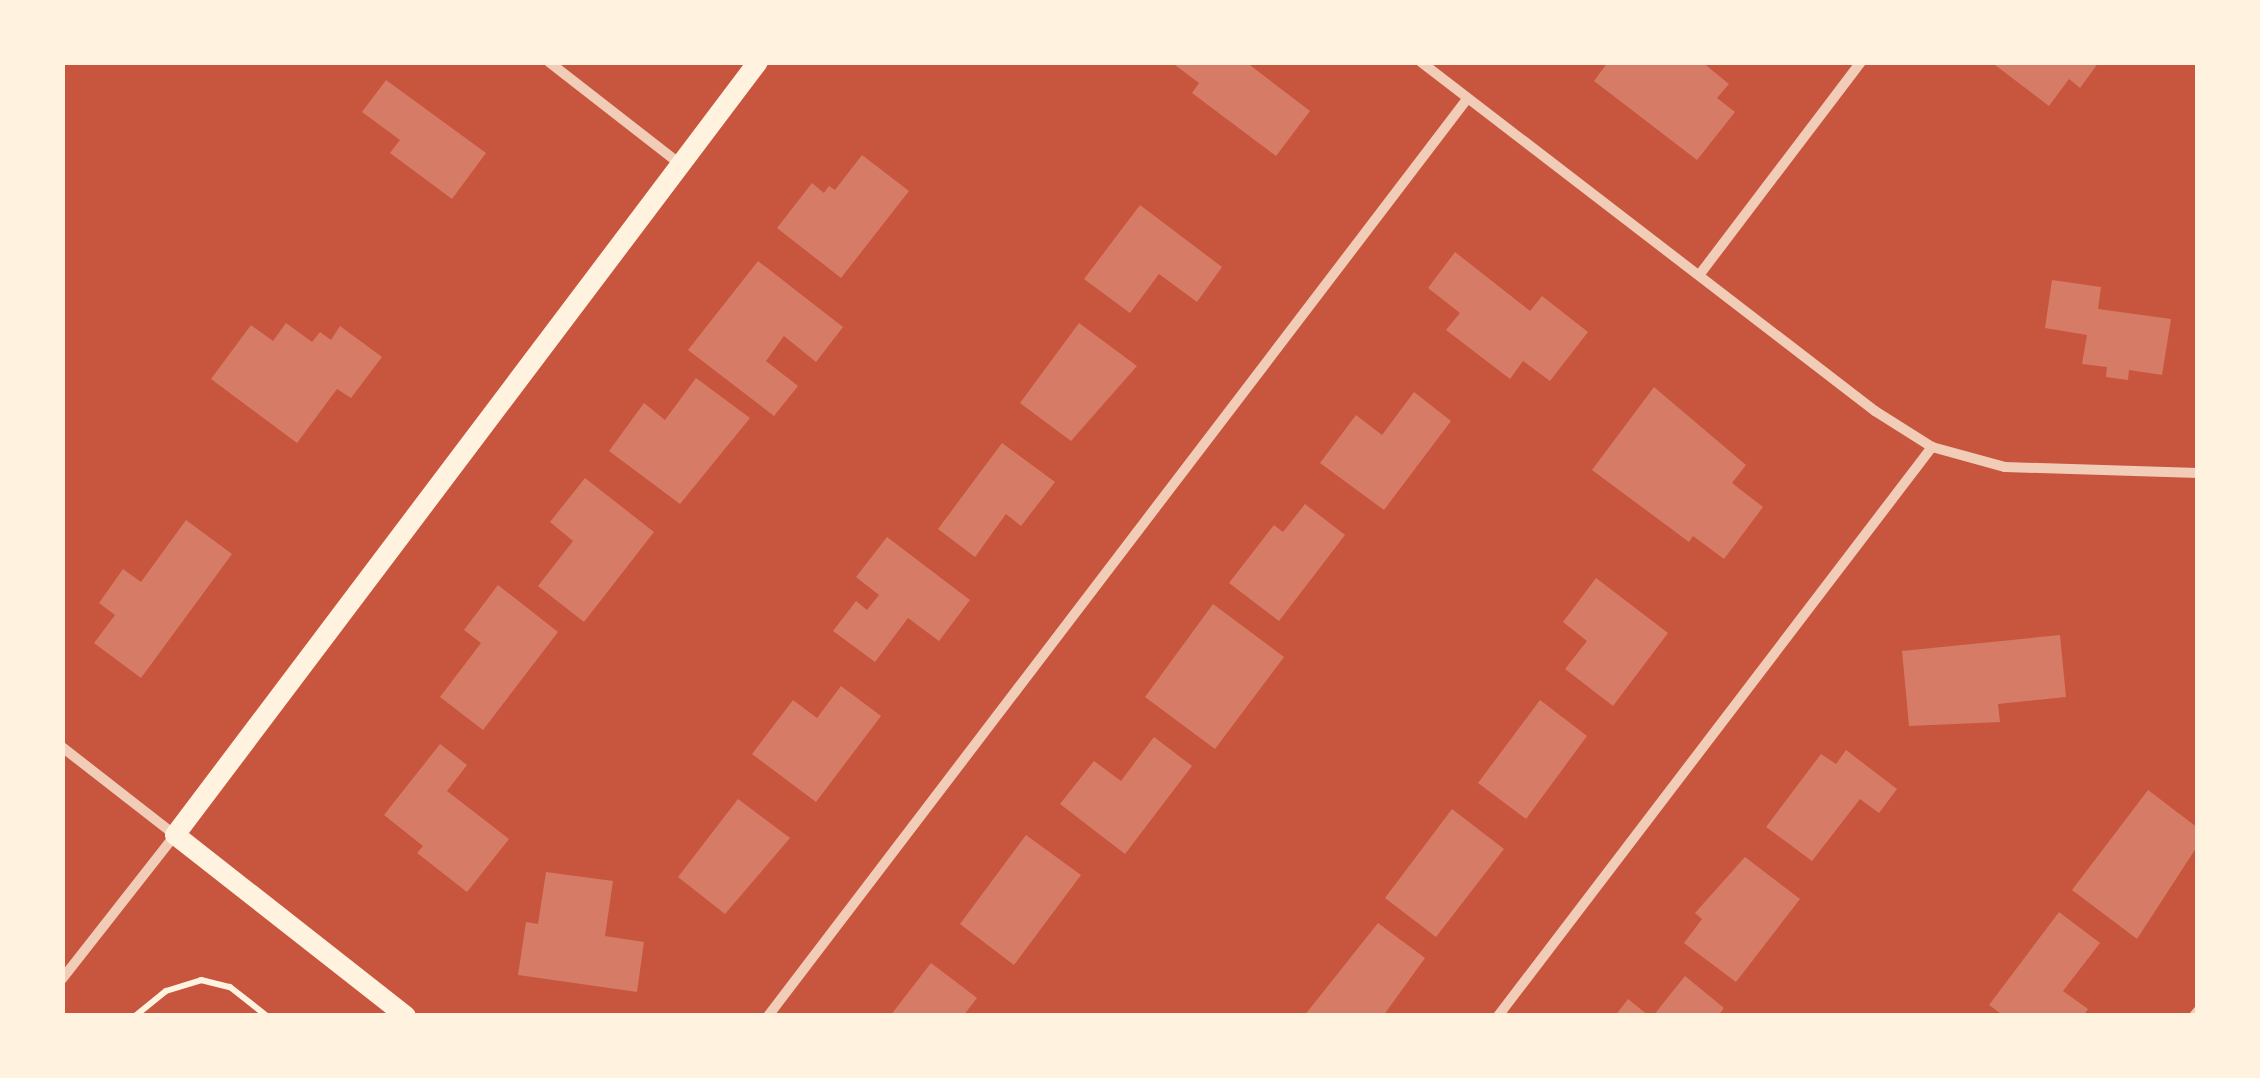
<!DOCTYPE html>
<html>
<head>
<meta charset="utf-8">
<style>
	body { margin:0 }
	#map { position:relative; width:2260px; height:1078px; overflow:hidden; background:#c8553d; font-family:Bitter,serif }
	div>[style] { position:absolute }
	.building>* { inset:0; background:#d67c66 }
	.path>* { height:6px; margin:-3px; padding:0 3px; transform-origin:3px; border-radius:3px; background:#fff3e0 }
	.minor>* { height:10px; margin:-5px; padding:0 5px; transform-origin:5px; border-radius:5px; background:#f1ccb7 }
	.secondary>* { height:20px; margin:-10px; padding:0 10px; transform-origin:10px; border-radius:10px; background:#fff3e0 }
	span { translate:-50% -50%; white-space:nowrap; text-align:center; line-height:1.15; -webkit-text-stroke:10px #fff3e0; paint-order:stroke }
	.frame { position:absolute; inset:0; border:65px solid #fff3e0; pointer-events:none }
</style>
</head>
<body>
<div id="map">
	<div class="building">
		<div style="clip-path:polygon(1171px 62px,1246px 62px,1310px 111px,1276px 156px,1192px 93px,1199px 83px)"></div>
		<div style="clip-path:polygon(1608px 62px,1702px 62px,1729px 84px,1717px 98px,1735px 112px,1697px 160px,1594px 81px)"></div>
		<div style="clip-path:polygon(1991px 62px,2099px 62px,2080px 88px,2069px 79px,2049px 106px)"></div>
		<div style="clip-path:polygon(386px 80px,486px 153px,452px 199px,390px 153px,400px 140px,362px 112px)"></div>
		<div style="clip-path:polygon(862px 155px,909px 191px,841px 278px,777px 228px,812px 183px,824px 193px,829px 186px,835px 190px)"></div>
		<div style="clip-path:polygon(1140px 205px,1222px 267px,1197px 302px,1159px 274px,1130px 313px,1084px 279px)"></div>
		<div style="clip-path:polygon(1455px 252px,1530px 311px,1542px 296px,1588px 332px,1550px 381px,1523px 361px,1510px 379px,1446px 330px,1460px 313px,1428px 288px)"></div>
		<div style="clip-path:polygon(758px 261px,843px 327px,816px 362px,784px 336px,766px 361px,798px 386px,774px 416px,688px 350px)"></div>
		<div style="clip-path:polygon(2052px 280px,2101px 287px,2098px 309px,2171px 319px,2162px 375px,2129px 370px,2128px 380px,2106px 377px,2107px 367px,2082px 364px,2087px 335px,2045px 328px)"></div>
		<div style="clip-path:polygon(286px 323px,312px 342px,320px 332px,331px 340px,340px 326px,382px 357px,351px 398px,337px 389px,297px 443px,211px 379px,251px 325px,273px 341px)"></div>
		<div style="clip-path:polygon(1079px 323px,1137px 366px,1071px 441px,1020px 403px)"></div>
		<div style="clip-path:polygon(696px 378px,750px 418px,680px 504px,609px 451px,644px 403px,665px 420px)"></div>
		<div style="clip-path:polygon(1654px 387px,1746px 465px,1732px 483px,1763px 507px,1724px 559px,1693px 536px,1689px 542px,1592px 470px)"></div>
		<div style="clip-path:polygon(1414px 392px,1451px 421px,1384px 510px,1320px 463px,1356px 415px,1382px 435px)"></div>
		<div style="clip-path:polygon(1002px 443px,1055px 482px,1021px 526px,1006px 514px,975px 557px,938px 529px)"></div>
		<div style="clip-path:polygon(585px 478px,654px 532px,584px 622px,538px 586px,573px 541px,550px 522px)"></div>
		<div style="clip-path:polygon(1305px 504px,1345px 535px,1279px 621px,1229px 583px,1274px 525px,1283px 532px)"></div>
		<div style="clip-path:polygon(186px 520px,232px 554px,141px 678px,94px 643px,115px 615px,99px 603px,123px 569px,141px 582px)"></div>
		<div style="clip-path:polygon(887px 537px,970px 600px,939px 641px,908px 618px,875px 662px,833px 631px,856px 601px,867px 610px,879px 595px,856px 577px)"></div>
		<div style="clip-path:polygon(1596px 578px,1668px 633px,1613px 706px,1565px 669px,1587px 641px,1563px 622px)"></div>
		<div style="clip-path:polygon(498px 585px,558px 632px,483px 730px,440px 697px,481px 643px,464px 630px)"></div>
		<div style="clip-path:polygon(1213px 604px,1284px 657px,1215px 749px,1145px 697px)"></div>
		<div style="clip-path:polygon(2060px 635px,2066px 697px,1998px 704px,2000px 722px,1909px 726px,1902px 651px)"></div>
		<div style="clip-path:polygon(841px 686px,881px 716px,816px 802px,752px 754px,793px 700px,817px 718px)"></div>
		<div style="clip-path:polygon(1540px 700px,1587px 736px,1526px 819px,1478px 783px)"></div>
		<div style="clip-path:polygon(1154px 737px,1192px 766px,1125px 854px,1060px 804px,1094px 761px,1121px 781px)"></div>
		<div style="clip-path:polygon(440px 744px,467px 765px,447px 791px,509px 839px,467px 892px,417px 853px,423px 846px,384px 815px)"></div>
		<div style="clip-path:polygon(1846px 750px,1897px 789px,1879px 813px,1860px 799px,1812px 861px,1766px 827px,1821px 754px,1836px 764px)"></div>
		<div style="clip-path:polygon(2148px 790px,2198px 828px,2198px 845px,2137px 939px,2072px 890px)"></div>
		<div style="clip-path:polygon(738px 799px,790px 838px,725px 914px,678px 877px)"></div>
		<div style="clip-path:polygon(1452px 809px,1504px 849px,1436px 937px,1385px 898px)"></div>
		<div style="clip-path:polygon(1026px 835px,1081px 875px,1014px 965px,960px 924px)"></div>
		<div style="clip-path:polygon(1745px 857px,1800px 899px,1736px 982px,1684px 943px,1702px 919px,1695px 913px)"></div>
		<div style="clip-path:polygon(546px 872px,613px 881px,605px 936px,644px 942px,637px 992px,518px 975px,526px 922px,538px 924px)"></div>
		<div style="clip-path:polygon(2059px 912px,2100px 943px,2063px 991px,2088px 1009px,2083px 1016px,2004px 1016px,1989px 1005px)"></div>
		<div style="clip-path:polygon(1378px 923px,1425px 958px,1383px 1016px,1304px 1016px)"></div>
		<div style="clip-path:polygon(931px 963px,977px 998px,963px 1016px,890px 1016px)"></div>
		<div style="clip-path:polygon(1685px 976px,1724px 1008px,1718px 1016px,1653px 1016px)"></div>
		<div style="clip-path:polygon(1628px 999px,1649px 1016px,1615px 1016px)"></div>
	</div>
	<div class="path">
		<div style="left:135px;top:1016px;width:40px;rotate:-39deg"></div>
		<div style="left:166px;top:991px;width:37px;rotate:-17deg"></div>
		<div style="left:201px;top:980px;width:30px;rotate:14deg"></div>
		<div style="left:230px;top:987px;width:47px;rotate:38.1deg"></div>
	</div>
	<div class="minor">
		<div style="left:549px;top:62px;width:166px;rotate:37.9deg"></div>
		<div style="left:1421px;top:62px;width:573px;rotate:37.55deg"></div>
		<div style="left:1875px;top:411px;width:67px;rotate:32.3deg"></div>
		<div style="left:1932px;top:447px;width:76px;rotate:15.3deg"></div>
		<div style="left:2005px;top:467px;width:193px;rotate:1.8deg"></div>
		<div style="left:1700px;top:274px;width:266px;rotate:-52.8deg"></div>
		<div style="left:62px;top:747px;width:143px;rotate:37.9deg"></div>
		<div style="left:175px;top:835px;width:183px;rotate:128.1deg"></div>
		<div style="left:768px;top:1016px;width:1153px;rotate:-52.68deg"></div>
		<div style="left:1498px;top:1016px;width:716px;rotate:-52.67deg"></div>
		<div style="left:2194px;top:1016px;width:6px;rotate:-51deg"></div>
	</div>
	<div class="secondary">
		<div style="left:406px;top:1016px;width:293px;rotate:-141.9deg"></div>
		<div style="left:175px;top:835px;width:968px;rotate:-52.98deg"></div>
	</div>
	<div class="frame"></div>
</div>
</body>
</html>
